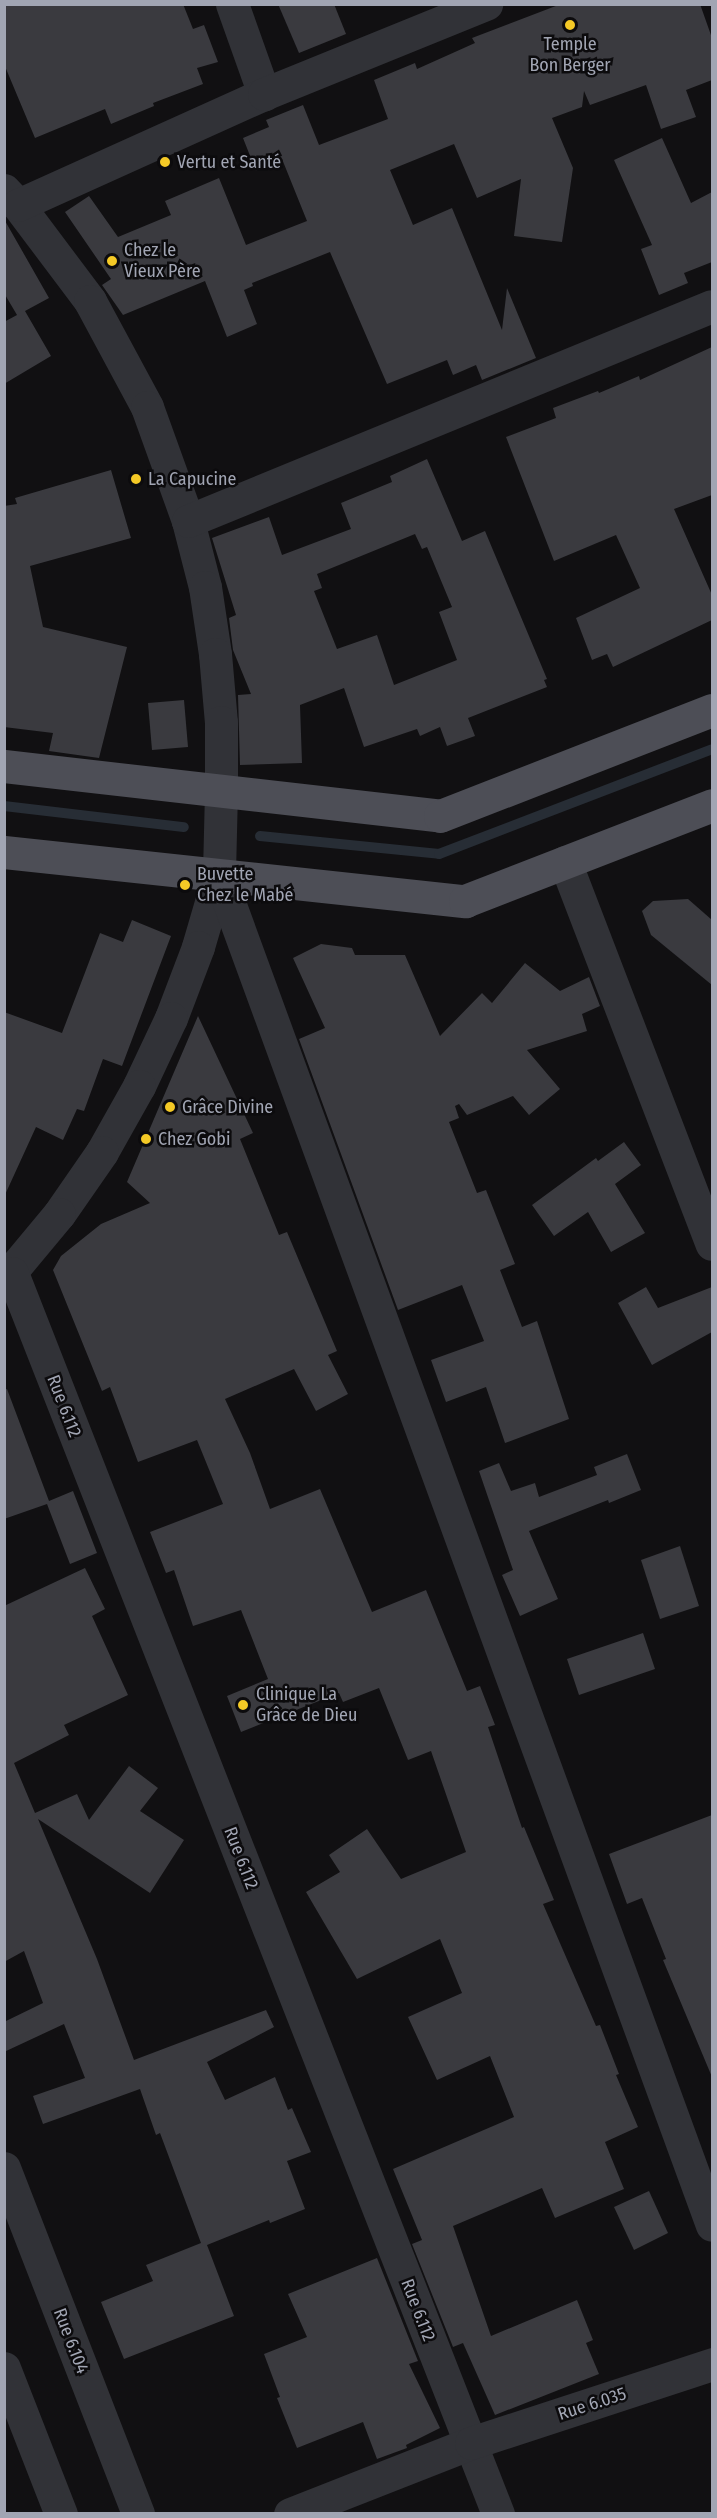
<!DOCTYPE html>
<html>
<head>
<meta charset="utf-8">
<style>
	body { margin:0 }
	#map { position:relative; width:717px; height:2518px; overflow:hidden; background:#111012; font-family:"Fira Sans Condensed",sans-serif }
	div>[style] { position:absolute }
	.stream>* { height:10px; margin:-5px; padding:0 5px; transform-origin:5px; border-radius:5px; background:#272d35 }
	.building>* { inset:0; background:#3a3a3f }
	.minor>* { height:33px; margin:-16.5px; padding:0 16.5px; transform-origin:16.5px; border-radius:16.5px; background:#313237 }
	.major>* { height:33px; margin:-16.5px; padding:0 16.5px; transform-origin:16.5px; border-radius:16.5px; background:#4d4e56 }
	.dots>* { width:16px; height:16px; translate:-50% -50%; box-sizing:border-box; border:3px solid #0c0b0d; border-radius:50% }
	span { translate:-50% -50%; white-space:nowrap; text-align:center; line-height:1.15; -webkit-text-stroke:5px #0c0b0d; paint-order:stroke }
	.poi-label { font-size:18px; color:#a1a5b3 }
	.left { translate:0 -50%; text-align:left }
	.street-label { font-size:18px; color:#a1a5b3 }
	.frame { position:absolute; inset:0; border:6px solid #a1a5b3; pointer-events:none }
</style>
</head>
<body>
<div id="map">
	<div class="stream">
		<div style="left:4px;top:806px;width:181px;rotate:6.7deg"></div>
		<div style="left:260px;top:836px;width:180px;rotate:5.7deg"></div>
		<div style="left:439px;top:854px;width:292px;rotate:-21deg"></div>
	</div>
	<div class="building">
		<div style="clip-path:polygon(4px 4px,183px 4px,193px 29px,204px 25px,218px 62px,197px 68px,203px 84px,153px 103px,154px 106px,111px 124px,105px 109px,35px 138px,4px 64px)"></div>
		<div style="clip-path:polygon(278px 4px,334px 4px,346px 34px,299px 53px)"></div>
		<div style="clip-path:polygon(561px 4px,700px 4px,712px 38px,712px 80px,686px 90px,696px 117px,661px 129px,646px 85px,590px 105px,584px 91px,582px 107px,552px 118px,573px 168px,562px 242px,514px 236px,521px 179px,477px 198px,454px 144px,390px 170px,413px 225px,452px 208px,502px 330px,507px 288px,536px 358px,482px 380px,476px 365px,453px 375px,447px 360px,387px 384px,330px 252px,252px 283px,253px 286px,244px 290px,257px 324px,227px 337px,205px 281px,123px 315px,102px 285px,111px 279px,65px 212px,89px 196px,118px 237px,171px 215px,165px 201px,219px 178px,246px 245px,307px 221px,282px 159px,256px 171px,243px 138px,269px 127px,266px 120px,303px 105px,319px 145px,388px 119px,374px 80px,415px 63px,417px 69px,475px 43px,472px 38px)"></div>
		<div style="clip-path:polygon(662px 138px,691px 203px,712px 192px,712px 262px,684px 273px,688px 283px,659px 295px,641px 249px,652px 245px,614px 160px)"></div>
		<div style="clip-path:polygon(4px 219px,49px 298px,25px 311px,51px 356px,4px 384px,4px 322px,17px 315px,4px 293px)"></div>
		<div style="clip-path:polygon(712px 347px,712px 495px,674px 509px,712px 595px,712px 620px,613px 667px,607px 654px,592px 660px,576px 618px,640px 588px,616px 535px,554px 561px,506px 437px,556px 418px,553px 408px,598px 391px,599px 393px,639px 376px,640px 380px)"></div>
		<div style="clip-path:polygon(evenodd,427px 459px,462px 541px,485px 531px,547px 679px,544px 680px,547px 687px,468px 718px,475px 736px,447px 746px,440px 727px,420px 736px,417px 729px,364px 747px,344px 688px,300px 705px,302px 763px,240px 765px,238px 695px,251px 694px,233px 650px,229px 618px,236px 615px,212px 538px,269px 517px,282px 555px,351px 529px,341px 503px,392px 482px,390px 476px,427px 459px,415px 534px,422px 549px,427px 547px,452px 607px,439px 612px,457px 660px,394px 685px,377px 635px,337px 649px,314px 591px,322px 588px,317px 574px,415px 534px)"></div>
		<div style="clip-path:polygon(111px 470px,131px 538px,30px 566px,43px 627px,127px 647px,99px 758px,49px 751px,53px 733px,4px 727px,4px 506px,17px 504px,15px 498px)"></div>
		<div style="clip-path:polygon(184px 700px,188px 747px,152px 750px,148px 703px)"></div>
		<div style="clip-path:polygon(688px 899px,712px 920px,712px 985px,651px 935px,642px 911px,653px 901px)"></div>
		<div style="clip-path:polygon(132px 920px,171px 936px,122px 1066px,103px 1059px,84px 1111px,77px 1109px,63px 1140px,36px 1127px,4px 1197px,4px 1012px,62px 1033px,100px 933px,123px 942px)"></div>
		<div style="clip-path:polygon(321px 944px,352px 948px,355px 955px,405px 955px,440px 1036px,482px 993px,492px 1003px,525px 963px,560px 991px,589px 977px,600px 1006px,582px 1014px,587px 1031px,527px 1050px,560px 1089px,529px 1115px,513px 1096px,467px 1115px,459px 1104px,455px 1106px,459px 1118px,449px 1122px,477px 1193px,486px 1190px,515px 1264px,500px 1270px,522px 1327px,537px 1321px,569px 1419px,505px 1443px,486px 1387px,446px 1402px,431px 1360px,484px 1341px,462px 1285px,398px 1310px,299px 1039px,325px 1028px,293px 958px)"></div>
		<div style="clip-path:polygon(198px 1016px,253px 1133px,240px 1139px,279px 1235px,287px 1232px,337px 1351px,328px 1355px,348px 1394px,316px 1411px,294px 1369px,225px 1399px,250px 1453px,270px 1509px,320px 1489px,372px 1612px,426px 1590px,467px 1691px,480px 1686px,495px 1725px,488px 1727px,522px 1828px,524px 1827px,554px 1900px,543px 1904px,596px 2026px,600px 2025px,619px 2074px,616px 2075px,638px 2127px,605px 2142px,624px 2189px,555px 2218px,542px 2188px,453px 2226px,491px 2336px,577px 2300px,593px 2340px,586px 2343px,599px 2374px,495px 2415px,463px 2343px,453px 2347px,412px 2244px,422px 2240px,393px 2169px,514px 2117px,490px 2056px,437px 2080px,408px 2017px,462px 1993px,440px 1939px,357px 1979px,306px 1892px,340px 1872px,329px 1855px,367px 1829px,401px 1879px,466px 1852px,431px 1751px,408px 1760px,379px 1688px,343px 1702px,339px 1693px,241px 1732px,227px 1696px,268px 1679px,241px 1610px,193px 1626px,174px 1570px,166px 1573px,150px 1532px,223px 1504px,197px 1440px,138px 1462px,110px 1387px,102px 1391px,53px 1270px,61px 1256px,101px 1224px,150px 1203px,127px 1182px)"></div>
		<div style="clip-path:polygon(624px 1142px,641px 1165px,615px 1184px,645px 1233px,611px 1252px,588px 1212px,554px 1236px,532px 1205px,596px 1158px,598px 1161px)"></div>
		<div style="clip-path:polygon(646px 1287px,658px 1308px,712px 1287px,712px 1332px,652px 1365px,618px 1303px)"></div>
		<div style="clip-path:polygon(7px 1389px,49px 1501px,73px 1491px,97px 1553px,70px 1564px,47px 1504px,4px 1519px,4px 1390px)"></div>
		<div style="clip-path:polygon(627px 1454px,641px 1490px,609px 1503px,608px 1500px,529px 1531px,558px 1599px,520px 1616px,502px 1575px,513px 1570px,479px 1471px,499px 1463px,511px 1491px,535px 1483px,539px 1497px,597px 1475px,594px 1467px)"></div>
		<div style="clip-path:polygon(680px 1546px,699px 1606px,660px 1619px,641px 1560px)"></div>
		<div style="clip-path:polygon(85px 1568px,105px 1609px,92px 1616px,128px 1695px,64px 1725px,69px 1735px,14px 1763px,35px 1813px,77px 1794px,89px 1820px,129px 1766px,158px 1788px,140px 1811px,184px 1840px,150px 1893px,38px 1819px,97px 1959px,134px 2060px,266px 2010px,274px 2027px,207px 2062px,225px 2100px,275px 2077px,288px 2110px,292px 2108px,311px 2152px,287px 2161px,305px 2209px,270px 2223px,269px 2220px,207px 2245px,234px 2316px,124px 2359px,101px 2302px,153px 2281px,146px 2265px,201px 2243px,160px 2133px,156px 2135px,140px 2089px,43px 2124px,33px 2096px,85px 2078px,64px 2024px,4px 2052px,4px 2022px,43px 2003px,24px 1951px,4px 1962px,4px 1606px)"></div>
		<div style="clip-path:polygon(643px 1633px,655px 1669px,579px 1695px,567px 1659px)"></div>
		<div style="clip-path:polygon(712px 1815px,712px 2077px,663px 1960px,666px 1959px,642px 1898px,627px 1904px,609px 1854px)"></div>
		<div style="clip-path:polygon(649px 2191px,668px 2233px,634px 2250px,614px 2207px)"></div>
		<div style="clip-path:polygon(377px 2258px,418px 2361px,409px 2364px,440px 2428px,406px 2445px,407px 2448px,377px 2459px,363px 2422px,297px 2448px,277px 2398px,280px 2397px,264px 2354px,307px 2337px,288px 2294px)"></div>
	</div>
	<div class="minor">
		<div style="left:232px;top:4px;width:96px;rotate:70.4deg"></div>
		<div style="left:4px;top:190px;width:21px;rotate:47deg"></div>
		<div style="left:18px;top:205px;width:120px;rotate:53.1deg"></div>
		<div style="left:90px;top:301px;width:120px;rotate:61.7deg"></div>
		<div style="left:147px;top:407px;width:121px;rotate:70.2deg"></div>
		<div style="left:188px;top:521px;width:68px;rotate:75.6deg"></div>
		<div style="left:205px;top:587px;width:68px;rotate:81.5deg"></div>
		<div style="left:215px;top:654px;width:68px;rotate:85deg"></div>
		<div style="left:221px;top:722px;width:69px;rotate:90deg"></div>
		<div style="left:221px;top:791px;width:84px;rotate:91.4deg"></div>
		<div style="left:219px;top:875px;width:75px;rotate:106.3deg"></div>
		<div style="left:198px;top:947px;width:76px;rotate:110.8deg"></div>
		<div style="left:171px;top:1018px;width:75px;rotate:115.2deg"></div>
		<div style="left:139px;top:1086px;width:76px;rotate:119.3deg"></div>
		<div style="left:102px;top:1152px;width:75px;rotate:124.7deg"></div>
		<div style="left:59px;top:1214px;width:86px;rotate:129.8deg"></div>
		<div style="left:18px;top:205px;width:270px;rotate:-24.3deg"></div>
		<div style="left:264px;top:94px;width:240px;rotate:-22.1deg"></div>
		<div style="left:188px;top:521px;width:566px;rotate:-22.31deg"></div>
		<div style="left:565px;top:862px;width:409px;rotate:69deg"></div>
		<div style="left:219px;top:875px;width:1437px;rotate:69.94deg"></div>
		<div style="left:12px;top:1273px;width:1333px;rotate:68.61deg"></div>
		<div style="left:4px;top:2168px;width:371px;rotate:68.8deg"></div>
		<div style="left:4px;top:2368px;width:157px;rotate:68.7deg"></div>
		<div style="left:290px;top:2514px;width:194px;rotate:-21.4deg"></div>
		<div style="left:471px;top:2443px;width:254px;rotate:-18.1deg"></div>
	</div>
	<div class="major">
		<div style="left:4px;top:766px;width:439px;rotate:6.5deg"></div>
		<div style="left:440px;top:816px;width:292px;rotate:-21.3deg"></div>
		<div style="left:4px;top:852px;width:464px;rotate:6.1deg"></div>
		<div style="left:465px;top:901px;width:265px;rotate:-21.2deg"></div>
	</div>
	<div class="dots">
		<div style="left:570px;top:25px;background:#f4c926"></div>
		<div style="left:165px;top:162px;background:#f4c926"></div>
		<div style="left:112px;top:261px;background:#f4c926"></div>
		<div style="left:136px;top:479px;background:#f4c926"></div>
		<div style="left:185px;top:885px;background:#f4c926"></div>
		<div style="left:170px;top:1107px;background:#f4c926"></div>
		<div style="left:146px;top:1139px;background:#f4c926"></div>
		<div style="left:243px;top:1705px;background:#f4c926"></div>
	</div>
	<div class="poi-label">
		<span style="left:570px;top:55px">Temple<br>Bon Berger</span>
		<span class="left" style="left:177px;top:162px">Vertu et Santé</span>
		<span class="left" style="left:124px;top:261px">Chez le<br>Vieux Père</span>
		<span class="left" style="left:148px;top:479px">La Capucine</span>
		<span class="left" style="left:197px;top:885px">Buvette<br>Chez le Mabé</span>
		<span class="left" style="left:182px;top:1107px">Grâce Divine</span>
		<span class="left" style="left:158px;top:1139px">Chez Gobi</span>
		<span class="left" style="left:256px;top:1705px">Clinique La<br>Grâce de Dieu</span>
	</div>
	<div class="street-label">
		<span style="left:64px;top:1406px;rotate:69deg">Rue 6.112</span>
		<span style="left:241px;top:1858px;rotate:69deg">Rue 6.112</span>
		<span style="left:418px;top:2310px;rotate:69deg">Rue 6.112</span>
		<span style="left:71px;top:2341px;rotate:69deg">Rue 6.104</span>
		<span style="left:592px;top:2404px;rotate:-18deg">Rue 6.035</span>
	</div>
	<div class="frame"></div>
</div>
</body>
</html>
